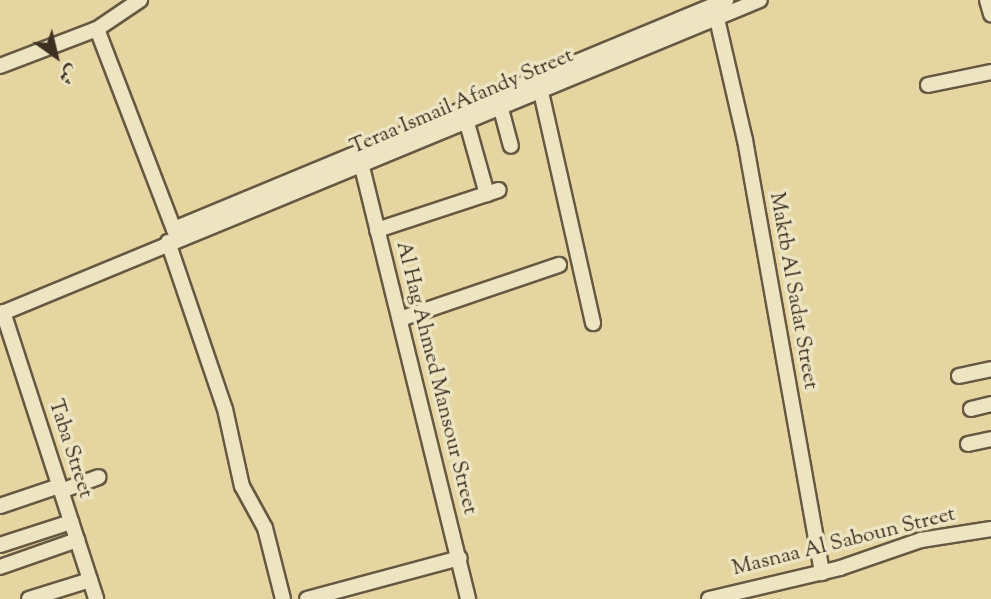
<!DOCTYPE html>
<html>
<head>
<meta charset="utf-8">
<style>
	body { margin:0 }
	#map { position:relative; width:991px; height:599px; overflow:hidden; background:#e4d5a1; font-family:"Sorts Mill Goudy",Amiri,serif }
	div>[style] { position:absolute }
	.roads { filter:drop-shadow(2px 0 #675841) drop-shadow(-2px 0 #675841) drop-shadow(0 2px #675841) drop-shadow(0 -2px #675841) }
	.minor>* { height:14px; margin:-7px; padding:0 7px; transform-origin:7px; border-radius:7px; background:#ede4c2 }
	span { translate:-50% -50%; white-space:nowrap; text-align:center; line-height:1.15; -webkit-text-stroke:7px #ede4c2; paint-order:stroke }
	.street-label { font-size:21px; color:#3d2f21 }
	.north { position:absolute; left:21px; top:21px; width:70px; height:70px; -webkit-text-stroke:5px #ede4c2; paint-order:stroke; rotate:146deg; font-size:19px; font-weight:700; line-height:28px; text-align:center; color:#3d2f21 }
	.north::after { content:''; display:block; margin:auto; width:24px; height:32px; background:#3d2f21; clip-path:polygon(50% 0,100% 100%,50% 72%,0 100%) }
</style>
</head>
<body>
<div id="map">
	<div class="roads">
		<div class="minor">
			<div style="left:987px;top:0;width:15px;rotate:74deg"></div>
			<div style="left:717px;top:19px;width:124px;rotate:77deg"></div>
			<div style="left:745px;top:140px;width:440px;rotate:79.9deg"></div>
			<div style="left:97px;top:29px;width:223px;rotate:69deg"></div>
			<div style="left:0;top:66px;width:104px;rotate:-20.9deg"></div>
			<div style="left:97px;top:29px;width:52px;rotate:-34deg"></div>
			<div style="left:928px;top:85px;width:64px;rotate:-11.7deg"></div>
			<div style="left:541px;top:92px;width:237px;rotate:77.3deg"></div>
			<div style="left:501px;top:109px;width:38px;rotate:75deg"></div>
			<div style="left:467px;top:123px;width:74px;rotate:74.3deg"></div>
			<div style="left:362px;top:167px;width:445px;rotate:76.2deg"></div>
			<div style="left:174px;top:229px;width:598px;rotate:-22.53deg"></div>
			<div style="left:377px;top:230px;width:128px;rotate:-18.2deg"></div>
			<div style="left:168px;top:242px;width:176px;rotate:71.2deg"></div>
			<div style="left:225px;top:409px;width:79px;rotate:77.6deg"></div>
			<div style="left:242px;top:486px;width:48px;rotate:61.3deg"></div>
			<div style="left:265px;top:528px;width:73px;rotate:75.8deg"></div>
			<div style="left:3px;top:312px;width:302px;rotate:72deg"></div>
			<div style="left:0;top:314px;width:822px;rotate:-22.45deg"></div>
			<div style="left:400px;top:319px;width:168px;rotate:-18.8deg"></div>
			<div style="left:959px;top:376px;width:33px;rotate:-12deg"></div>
			<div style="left:971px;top:409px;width:21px;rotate:-14deg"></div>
			<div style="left:968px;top:444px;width:24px;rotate:-12deg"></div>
			<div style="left:61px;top:491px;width:40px;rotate:-20.2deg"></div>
			<div style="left:0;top:506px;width:62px;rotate:-18.7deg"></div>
			<div style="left:0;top:545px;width:75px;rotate:-17.9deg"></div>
			<div style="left:0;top:567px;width:82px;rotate:-19.3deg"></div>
			<div style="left:29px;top:599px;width:64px;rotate:-17.3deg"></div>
			<div style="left:307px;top:599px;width:158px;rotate:-15deg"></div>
			<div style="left:709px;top:599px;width:135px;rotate:-13.3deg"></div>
			<div style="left:840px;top:568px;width:86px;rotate:-19.1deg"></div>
			<div style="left:921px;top:540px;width:71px;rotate:-8.9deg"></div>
		</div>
	</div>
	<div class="street-label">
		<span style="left:462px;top:102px;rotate:-23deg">Teraa Ismail Afandy Street</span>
		<span style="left:793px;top:291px;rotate:80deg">Maktb Al Sadat Street</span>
		<span style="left:436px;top:378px;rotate:76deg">Al Hag Ahmed Mansour Street</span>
		<span style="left:70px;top:449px;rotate:72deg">Taba Street</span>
		<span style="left:844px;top:542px;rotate:-14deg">Masnaa Al Saboun Street</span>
	</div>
	<div class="north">ش</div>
</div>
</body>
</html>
